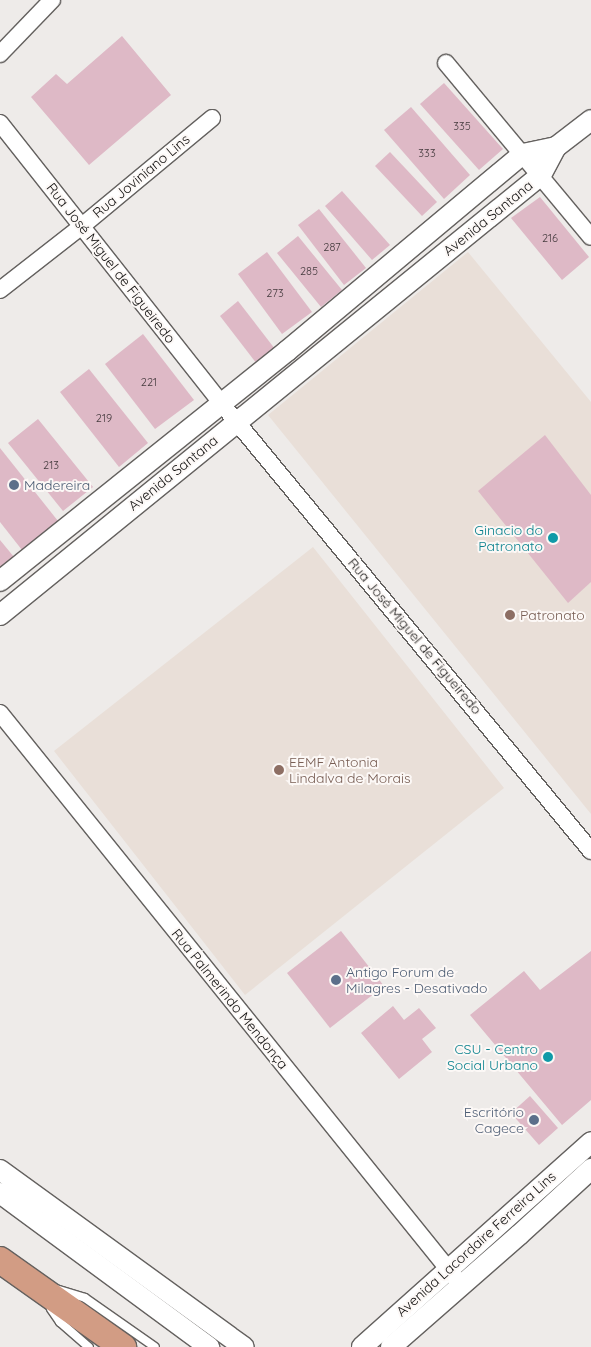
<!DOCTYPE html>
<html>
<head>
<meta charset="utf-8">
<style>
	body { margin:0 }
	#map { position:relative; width:591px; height:1347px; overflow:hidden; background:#eeebe9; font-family:Quicksand,sans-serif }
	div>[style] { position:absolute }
	.built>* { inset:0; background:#e9dfd8 }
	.building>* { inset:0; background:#deb9c6 }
	.roads { filter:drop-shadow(1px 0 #64615f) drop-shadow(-1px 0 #64615f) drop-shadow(0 1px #64615f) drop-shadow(0 -1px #64615f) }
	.service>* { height:8px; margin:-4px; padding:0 4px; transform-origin:4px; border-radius:4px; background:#fff }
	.minor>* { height:16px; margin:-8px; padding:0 8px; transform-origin:8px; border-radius:8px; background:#fff }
	.tertiary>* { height:20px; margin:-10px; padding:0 10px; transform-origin:10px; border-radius:10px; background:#fff }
	.trunk>* { height:26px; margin:-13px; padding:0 13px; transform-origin:13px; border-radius:13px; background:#d29c84 }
	.dots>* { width:14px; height:14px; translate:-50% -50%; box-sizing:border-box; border:2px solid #fcf8f6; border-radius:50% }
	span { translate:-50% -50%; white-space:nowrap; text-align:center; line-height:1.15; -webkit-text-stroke:4px #fcf8f6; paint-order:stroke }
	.number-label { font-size:11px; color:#453b3e }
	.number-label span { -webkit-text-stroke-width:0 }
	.street-label { font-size:14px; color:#121110 }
	.service-label { font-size:14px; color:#4e5e75 }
	.left { translate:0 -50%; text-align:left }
	.right { translate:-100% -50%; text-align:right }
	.culture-label { font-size:14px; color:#0d838f }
	.education-label { font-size:14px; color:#785e54 }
</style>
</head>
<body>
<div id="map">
	<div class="built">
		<div style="clip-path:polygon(468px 252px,591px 402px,591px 814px,268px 415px)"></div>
		<div style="clip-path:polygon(313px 547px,504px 788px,245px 995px,54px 751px)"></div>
	</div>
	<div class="building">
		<div style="clip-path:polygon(122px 36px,171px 95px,89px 165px,31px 97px,56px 74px,67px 84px)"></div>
		<div style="clip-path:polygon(444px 83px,503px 149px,479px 170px,420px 104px)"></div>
		<div style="clip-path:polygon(411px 107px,470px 175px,444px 199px,384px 130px)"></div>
		<div style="clip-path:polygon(390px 152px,437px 202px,422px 216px,375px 166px)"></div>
		<div style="clip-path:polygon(342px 191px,390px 245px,372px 260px,325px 206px)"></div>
		<div style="clip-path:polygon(540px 197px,589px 257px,562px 280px,511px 218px)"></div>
		<div style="clip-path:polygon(319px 209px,366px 268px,344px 285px,298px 225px)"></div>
		<div style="clip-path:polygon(298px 236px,342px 290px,321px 307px,277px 253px)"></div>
		<div style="clip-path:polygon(267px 252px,312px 312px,282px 334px,238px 274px)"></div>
		<div style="clip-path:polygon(238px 301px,275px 349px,257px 364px,220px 316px)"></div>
		<div style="clip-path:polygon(143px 334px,194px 400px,155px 429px,105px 364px)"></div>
		<div style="clip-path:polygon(89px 369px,148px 443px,119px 467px,60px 392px)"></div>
		<div style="clip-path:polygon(38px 419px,93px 487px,63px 511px,8px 443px)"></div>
		<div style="clip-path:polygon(545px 435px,591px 495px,591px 582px,568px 603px,478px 491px)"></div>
		<div style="clip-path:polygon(0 448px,58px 521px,22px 550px,0 522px)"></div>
		<div style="clip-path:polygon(0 540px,14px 557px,0 568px)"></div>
		<div style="clip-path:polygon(341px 931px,384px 986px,330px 1028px,287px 973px)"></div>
		<div style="clip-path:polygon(591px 951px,591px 1100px,562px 1125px,470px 1015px,524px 971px,540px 990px)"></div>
		<div style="clip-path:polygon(393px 1006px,404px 1020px,419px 1008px,436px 1028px,422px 1039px,432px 1052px,399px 1079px,361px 1033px)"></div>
		<div style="clip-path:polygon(530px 1096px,558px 1128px,539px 1145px,511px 1113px)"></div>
	</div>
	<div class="roads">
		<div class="service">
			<div style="left:56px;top:1289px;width:30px;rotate:17deg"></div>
			<div style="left:85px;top:1298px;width:85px;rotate:35deg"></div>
			<div style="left:51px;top:1309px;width:16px;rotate:55deg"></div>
			<div style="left:60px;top:1322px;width:38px;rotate:41deg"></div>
		</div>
		<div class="minor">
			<div style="left:0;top:54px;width:75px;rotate:-46.1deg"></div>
			<div style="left:446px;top:63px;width:226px;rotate:50.2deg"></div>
			<div style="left:0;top:123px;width:357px;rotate:51.7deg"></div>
			<div style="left:221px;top:403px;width:581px;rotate:50.45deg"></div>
			<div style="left:0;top:290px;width:104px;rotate:-38deg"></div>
			<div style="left:82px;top:226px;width:169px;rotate:-39.7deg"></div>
			<div style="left:0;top:713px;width:727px;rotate:51.14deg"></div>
		</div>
		<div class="tertiary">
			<div style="left:0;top:581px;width:368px;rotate:-38.7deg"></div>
			<div style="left:287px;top:351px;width:307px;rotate:-39.9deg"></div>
			<div style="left:523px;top:154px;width:34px;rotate:-12deg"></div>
			<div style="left:0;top:615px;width:697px;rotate:-39.12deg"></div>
			<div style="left:541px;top:175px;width:32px;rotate:-62deg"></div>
			<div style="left:556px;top:147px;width:44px;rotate:-37.6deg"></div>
			<div style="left:0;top:1170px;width:301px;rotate:36deg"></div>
			<div style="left:0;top:1193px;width:260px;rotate:36.4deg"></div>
			<div style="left:362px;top:1347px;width:307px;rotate:-41.8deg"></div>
			<div style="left:391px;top:1347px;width:170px;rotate:-41.2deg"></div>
			<div style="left:519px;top:1235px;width:98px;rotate:-42.5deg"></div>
		</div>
		<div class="trunk">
			<div style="left:0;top:1260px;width:151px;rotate:35.3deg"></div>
		</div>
	</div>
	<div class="dots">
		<div style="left:14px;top:485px;background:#5c6f8a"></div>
		<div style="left:553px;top:538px;background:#0f9aa8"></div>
		<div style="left:510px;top:615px;background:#8d6e63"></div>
		<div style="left:279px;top:770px;background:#8d6e63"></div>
		<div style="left:336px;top:980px;background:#5c6f8a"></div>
		<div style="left:548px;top:1057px;background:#0f9aa8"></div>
		<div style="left:534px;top:1120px;background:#5c6f8a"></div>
	</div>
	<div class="number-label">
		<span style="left:462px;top:126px">335</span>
		<span style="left:427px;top:153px">333</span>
		<span style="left:550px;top:238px">216</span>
		<span style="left:332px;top:247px">287</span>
		<span style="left:309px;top:271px">285</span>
		<span style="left:275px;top:293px">273</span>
		<span style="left:149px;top:382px">221</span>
		<span style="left:104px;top:418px">219</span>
		<span style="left:51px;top:465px">213</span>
	</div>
	<div class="street-label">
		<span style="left:141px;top:176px;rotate:-40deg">Rua Joviniano Lins</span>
		<span style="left:488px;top:218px;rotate:-39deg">Avenida Santana</span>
		<span style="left:111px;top:263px;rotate:52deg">Rua José Miguel de Figueiredo</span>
		<span style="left:173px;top:473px;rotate:-39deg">Avenida Santana</span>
		<span style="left:415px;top:636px;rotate:50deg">Rua José Miguel de Figueiredo</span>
		<span style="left:230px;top:999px;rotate:51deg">Rua Palmerindo Mendonça</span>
		<span style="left:476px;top:1244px;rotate:-42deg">Avenida Lacordaire Ferreira Lins</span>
	</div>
	<div class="service-label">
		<span class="left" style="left:24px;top:485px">Madereira</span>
		<span class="left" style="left:346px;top:980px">Antigo Forum de<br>Milagres - Desativado</span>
		<span class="right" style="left:524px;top:1120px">Escritório<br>Cagece</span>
	</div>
	<div class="culture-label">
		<span class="right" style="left:543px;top:538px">Ginacio do<br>Patronato</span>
		<span class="right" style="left:538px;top:1057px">CSU - Centro<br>Social Urbano</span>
	</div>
	<div class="education-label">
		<span class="left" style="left:520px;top:615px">Patronato</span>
		<span class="left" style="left:289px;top:770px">EEMF Antonia<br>Lindalva de Morais</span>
	</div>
</div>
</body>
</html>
